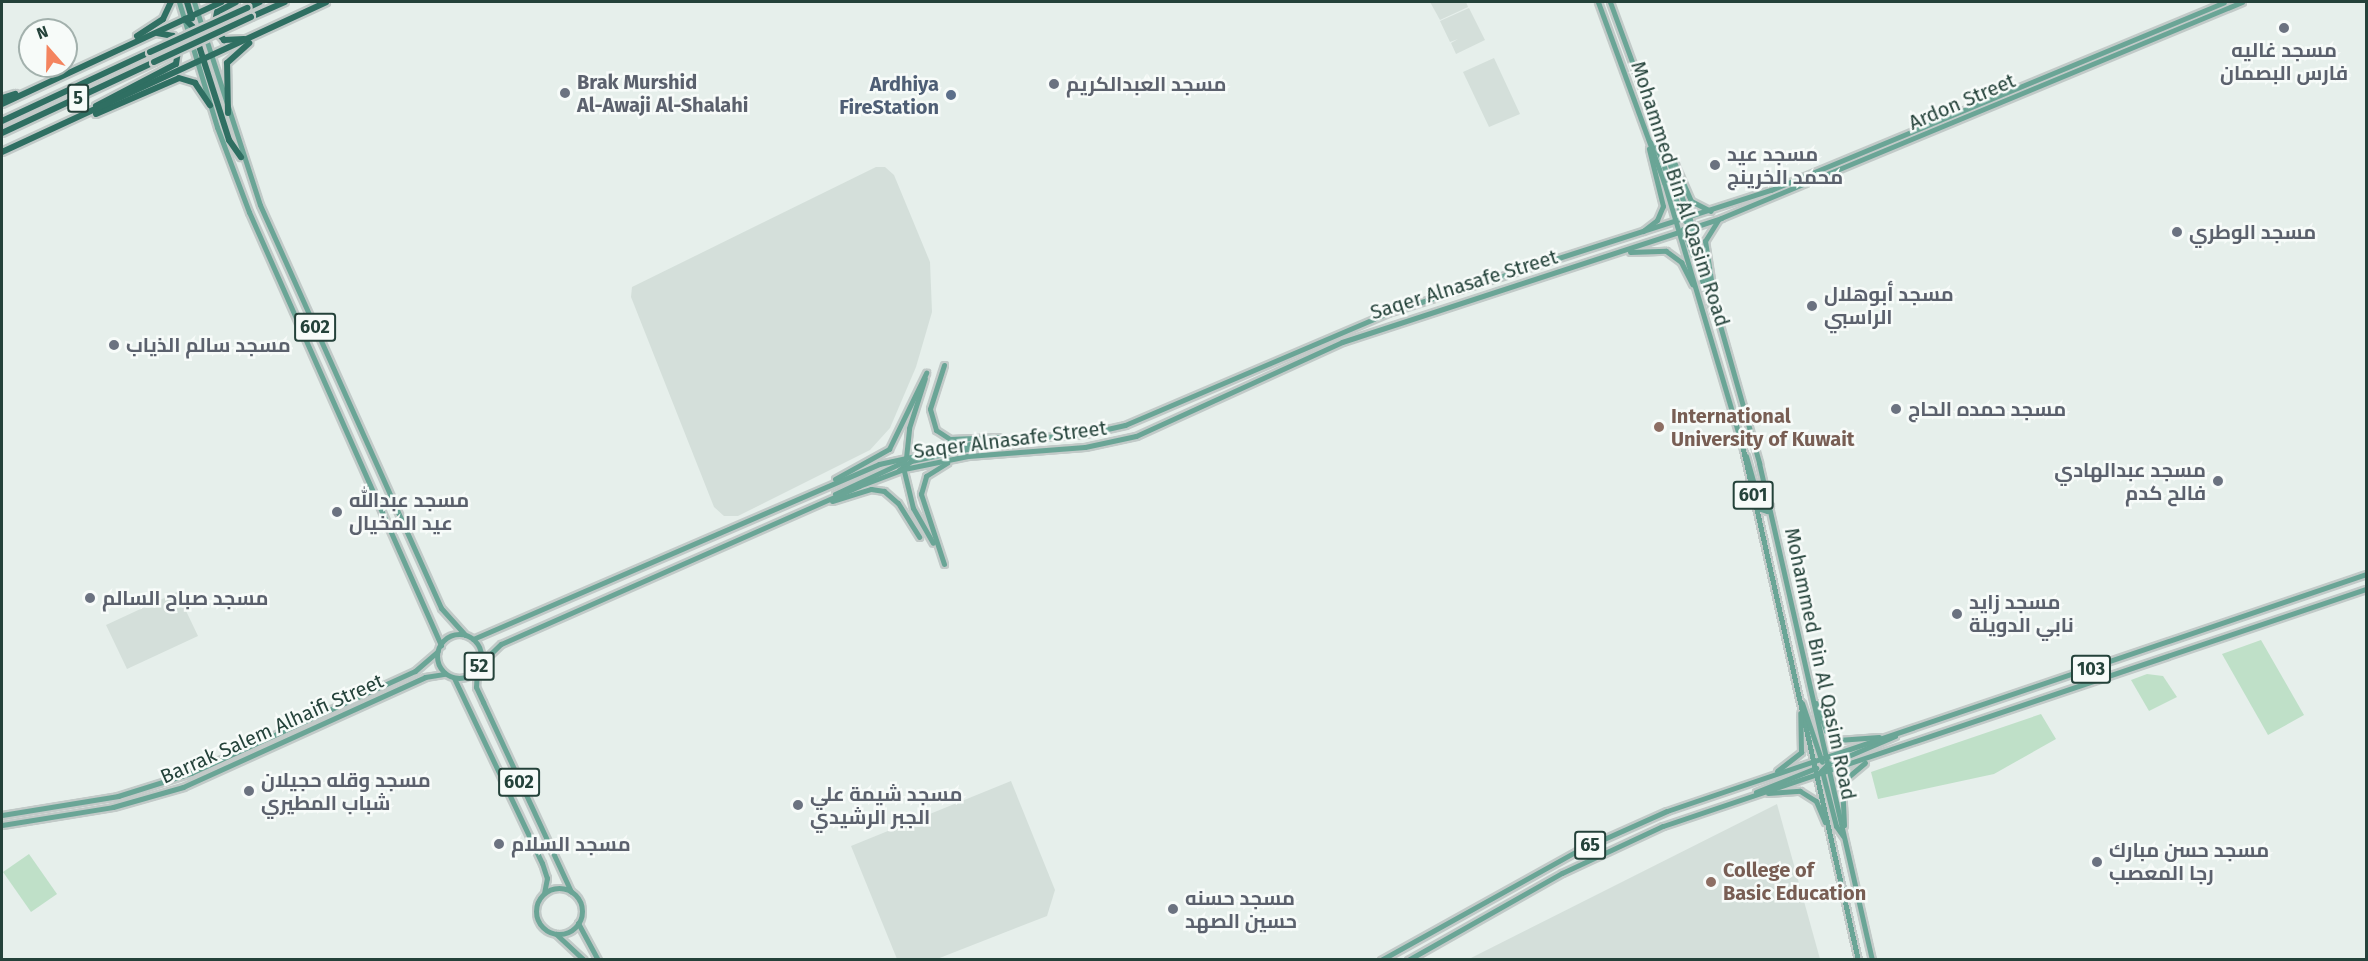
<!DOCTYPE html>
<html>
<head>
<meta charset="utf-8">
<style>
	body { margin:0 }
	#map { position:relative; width:2368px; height:961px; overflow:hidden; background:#e6efeb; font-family:"Fira Sans",Cairo,sans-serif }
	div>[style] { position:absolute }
	.built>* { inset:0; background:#d4dfda }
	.green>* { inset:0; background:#bfe0c8 }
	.roads { filter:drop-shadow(2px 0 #c2cac8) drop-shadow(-2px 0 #c2cac8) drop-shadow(0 2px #c2cac8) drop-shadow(0 -2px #c2cac8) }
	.major>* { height:5px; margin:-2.5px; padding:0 2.5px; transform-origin:2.5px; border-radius:2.5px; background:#6aa596 }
	.major>.ring { margin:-2.5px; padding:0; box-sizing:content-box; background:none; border:5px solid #6aa596; border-radius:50% }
	.highway>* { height:6px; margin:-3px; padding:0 3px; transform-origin:3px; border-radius:3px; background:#2f6f62 }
	.bridges { filter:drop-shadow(2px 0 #c2cac8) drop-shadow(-2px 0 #c2cac8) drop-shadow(0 2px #c2cac8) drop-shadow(0 -2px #c2cac8) }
	.highway-bridge>* { height:6px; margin:-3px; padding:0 3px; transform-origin:3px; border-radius:3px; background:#2f6f62 }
	.dots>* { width:16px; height:16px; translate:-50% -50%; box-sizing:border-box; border:3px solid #f7fbf9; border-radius:50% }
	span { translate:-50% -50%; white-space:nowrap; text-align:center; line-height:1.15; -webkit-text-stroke:5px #f7fbf9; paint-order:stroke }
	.shield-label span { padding:2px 4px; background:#f7fbf9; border:2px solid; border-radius:4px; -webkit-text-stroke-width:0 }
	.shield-label { font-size:18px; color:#24423a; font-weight:700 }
	.worship-label { font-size:20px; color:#5b616d; font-weight:700 }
	.left { translate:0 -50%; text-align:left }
	.right { translate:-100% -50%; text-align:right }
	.service-label { font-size:20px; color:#4e5e75; font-weight:700 }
	.street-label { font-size:20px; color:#24423a }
	.education-label { font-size:20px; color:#785e54; font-weight:700 }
	.frame { position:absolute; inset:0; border:3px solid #24423a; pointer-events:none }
	.north { position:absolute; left:18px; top:18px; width:60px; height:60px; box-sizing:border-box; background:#f7fbf9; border:2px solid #a3b1ad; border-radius:50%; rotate:340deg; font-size:16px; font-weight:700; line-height:24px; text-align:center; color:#24423a }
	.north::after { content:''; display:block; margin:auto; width:21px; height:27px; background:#f4845f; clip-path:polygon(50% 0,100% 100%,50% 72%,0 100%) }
</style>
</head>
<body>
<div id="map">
	<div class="built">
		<div style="clip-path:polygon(1430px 2px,1466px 2px,1468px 7px,1440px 20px)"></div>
		<div style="clip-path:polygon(1469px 8px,1485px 40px,1456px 54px,1451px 43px,1458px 39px,1450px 42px,1440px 21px)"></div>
		<div style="clip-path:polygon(1494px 58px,1520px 114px,1489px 127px,1463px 72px)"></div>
		<div style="clip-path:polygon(876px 167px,885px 167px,894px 175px,930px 262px,932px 312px,916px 367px,890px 428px,870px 450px,738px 516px,724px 516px,714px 507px,631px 297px,632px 287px)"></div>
		<div style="clip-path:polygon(177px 592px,198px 636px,127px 669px,106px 625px)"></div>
		<div style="clip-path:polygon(1011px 781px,1055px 890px,1047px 916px,937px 959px,897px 959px,851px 846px)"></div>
		<div style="clip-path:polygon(1777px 804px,1820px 959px,1469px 959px)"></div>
	</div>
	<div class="green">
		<div style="clip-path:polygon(2261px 640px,2304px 715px,2268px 735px,2222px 654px)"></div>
		<div style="clip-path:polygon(2147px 674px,2163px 676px,2177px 697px,2149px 711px,2131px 680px)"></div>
		<div style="clip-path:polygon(2041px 714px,2056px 739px,1994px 774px,1878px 799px,1871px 772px)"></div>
		<div style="clip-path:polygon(29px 854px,57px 894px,31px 912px,3px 872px)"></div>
	</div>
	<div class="roads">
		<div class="major">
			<div style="left:179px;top:2px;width:131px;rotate:73.1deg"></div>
			<div style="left:217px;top:127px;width:91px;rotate:69.4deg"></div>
			<div style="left:249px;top:212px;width:474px;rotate:66.1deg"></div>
			<div style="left:194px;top:2px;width:213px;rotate:72deg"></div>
			<div style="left:260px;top:205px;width:442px;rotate:65.8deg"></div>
			<div style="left:441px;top:608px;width:36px;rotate:48deg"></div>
			<div style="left:1598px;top:2px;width:192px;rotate:69.9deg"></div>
			<div style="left:1664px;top:182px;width:278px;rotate:73.5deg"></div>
			<div style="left:1743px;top:449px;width:524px;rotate:77.32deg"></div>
			<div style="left:1610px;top:2px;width:232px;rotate:69.8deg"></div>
			<div style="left:1690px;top:220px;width:253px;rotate:74.1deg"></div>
			<div style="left:1759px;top:463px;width:510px;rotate:77.19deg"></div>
			<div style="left:1650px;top:142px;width:14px;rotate:51deg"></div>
			<div style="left:1659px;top:153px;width:70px;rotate:70deg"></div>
			<div style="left:1683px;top:219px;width:13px;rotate:42deg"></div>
			<div style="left:1674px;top:162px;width:43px;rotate:66.4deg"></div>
			<div style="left:1691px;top:201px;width:22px;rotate:27deg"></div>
			<div style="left:1683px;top:229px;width:90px;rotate:69.7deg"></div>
			<div style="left:1643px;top:231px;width:18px;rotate:-38deg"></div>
			<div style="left:1657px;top:220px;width:15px;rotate:-67deg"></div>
			<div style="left:1663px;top:206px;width:59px;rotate:-103.8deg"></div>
			<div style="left:1630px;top:252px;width:36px;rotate:-2deg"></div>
			<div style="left:1666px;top:251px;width:19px;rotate:36deg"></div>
			<div style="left:1681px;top:262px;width:25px;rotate:63deg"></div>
			<div style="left:1713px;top:293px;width:53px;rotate:-98.7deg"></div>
			<div style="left:1705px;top:241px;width:25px;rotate:-58deg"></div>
			<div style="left:944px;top:365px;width:46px;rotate:107.7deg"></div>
			<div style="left:930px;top:409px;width:22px;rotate:74deg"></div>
			<div style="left:936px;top:430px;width:17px;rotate:33deg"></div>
			<div style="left:950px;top:439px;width:48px;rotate:-2.4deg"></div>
			<div style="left:1746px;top:456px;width:55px;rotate:74.2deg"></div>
			<div style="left:1761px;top:509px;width:6px;rotate:18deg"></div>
			<div style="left:1767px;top:511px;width:6px;rotate:-59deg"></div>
			<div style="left:906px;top:458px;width:30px;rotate:-84deg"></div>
			<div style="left:909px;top:428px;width:52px;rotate:-72.3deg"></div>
			<div style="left:903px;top:467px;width:42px;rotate:76.3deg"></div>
			<div style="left:913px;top:508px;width:40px;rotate:60.3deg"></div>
			<div style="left:899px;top:470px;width:15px;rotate:-37deg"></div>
			<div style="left:911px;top:461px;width:87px;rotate:-12deg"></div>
			<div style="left:835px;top:479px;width:62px;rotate:-29.1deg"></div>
			<div style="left:889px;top:449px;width:85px;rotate:-64deg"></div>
			<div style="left:835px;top:494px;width:77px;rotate:-25.2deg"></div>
			<div style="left:832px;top:501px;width:41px;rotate:-17.1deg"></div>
			<div style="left:871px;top:489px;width:13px;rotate:9deg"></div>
			<div style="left:884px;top:491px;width:18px;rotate:41deg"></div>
			<div style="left:898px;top:503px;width:40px;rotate:58deg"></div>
			<div style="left:944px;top:564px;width:74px;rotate:-108.2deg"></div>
			<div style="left:921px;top:494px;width:19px;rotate:-74deg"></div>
			<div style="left:926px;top:476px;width:25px;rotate:-32deg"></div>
			<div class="ring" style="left:437px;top:634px;width:39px;height:39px"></div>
			<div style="left:473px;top:639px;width:442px;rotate:-23.3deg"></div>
			<div style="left:879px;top:464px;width:102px;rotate:-12.4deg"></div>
			<div style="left:979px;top:442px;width:106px;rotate:-4.3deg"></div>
			<div style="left:1085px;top:434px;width:41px;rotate:-12.7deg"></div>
			<div style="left:1125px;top:425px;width:285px;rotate:-23.1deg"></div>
			<div style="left:1387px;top:313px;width:403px;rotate:-17.8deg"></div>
			<div style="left:1771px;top:190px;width:490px;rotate:-22.5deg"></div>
			<div style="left:480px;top:664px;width:29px;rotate:-44deg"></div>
			<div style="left:501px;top:644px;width:391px;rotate:-23.8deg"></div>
			<div style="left:859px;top:486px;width:48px;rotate:-20.7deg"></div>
			<div style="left:904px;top:469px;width:65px;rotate:-11.5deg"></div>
			<div style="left:968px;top:456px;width:117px;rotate:-4.4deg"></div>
			<div style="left:1085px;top:447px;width:52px;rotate:-12.2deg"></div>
			<div style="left:1136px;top:436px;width:226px;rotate:-24.5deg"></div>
			<div style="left:1342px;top:342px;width:399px;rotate:-18.1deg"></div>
			<div style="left:1721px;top:218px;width:564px;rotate:-22.52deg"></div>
			<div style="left:477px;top:669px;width:18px;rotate:93deg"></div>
			<div style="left:476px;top:687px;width:17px;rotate:65deg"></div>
			<div style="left:483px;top:702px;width:209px;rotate:65.1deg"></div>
			<div style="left:454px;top:678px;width:205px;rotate:64.6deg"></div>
			<div style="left:542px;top:863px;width:16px;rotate:72deg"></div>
			<div style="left:547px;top:878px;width:15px;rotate:101deg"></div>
			<div style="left:1802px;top:703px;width:62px;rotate:71.3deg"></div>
			<div style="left:1816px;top:703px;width:30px;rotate:70deg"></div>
			<div style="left:1826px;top:731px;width:15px;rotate:37deg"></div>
			<div style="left:1838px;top:740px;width:41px;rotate:-4.2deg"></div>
			<div style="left:1777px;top:771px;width:31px;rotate:-38deg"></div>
			<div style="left:1801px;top:752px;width:39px;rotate:-91deg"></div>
			<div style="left:1822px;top:771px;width:57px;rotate:75.7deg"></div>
			<div style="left:1836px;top:826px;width:12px;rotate:55deg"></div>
			<div style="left:1817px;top:775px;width:14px;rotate:-45deg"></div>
			<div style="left:1827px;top:765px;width:74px;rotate:-23.1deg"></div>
			<div style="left:1756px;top:792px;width:65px;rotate:-21.8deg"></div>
			<div style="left:1768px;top:793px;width:32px;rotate:-4deg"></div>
			<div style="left:1800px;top:791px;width:19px;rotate:32deg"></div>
			<div style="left:1816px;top:801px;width:23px;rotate:67deg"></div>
			<div style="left:2px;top:815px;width:118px;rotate:-9.3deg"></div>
			<div style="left:118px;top:796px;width:77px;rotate:-17.5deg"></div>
			<div style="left:191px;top:773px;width:246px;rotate:-24.5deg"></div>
			<div style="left:415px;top:671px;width:30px;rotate:-41deg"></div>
			<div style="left:2px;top:825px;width:112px;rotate:-9.2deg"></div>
			<div style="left:113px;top:807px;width:73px;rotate:-15.9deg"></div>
			<div style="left:183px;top:787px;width:266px;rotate:-24.4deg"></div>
			<div style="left:425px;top:677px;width:20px;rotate:-9deg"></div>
			<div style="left:1844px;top:825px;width:43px;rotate:-92.7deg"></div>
			<div style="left:1842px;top:782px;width:30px;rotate:-40deg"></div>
			<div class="ring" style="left:536px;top:888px;width:41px;height:41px"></div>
			<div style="left:578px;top:923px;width:42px;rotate:61.6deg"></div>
			<div style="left:556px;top:934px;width:38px;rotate:43deg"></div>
			<div style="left:1381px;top:960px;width:224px;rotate:-29.1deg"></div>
			<div style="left:1577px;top:851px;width:98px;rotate:-24deg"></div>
			<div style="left:1667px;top:811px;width:738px;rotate:-18.73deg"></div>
			<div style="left:1408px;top:960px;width:177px;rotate:-29.5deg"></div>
			<div style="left:1562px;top:873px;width:111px;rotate:-25deg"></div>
			<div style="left:1663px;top:826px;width:742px;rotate:-18.63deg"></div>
		</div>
		<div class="highway">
			<div style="left:187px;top:2px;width:17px;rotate:73deg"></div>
			<div style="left:236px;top:2px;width:21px;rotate:152deg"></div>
			<div style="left:217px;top:12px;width:16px;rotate:101deg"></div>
			<div style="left:214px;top:28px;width:16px;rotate:50deg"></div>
			<div style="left:224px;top:40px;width:20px;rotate:-3deg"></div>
			<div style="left:247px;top:8px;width:14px;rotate:-25deg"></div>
			<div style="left:251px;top:17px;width:37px;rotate:-24deg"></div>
			<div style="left:185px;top:19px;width:11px;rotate:45deg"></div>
			<div style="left:193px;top:27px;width:119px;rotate:72.3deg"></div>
			<div style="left:229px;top:140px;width:21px;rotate:55deg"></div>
			<div style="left:137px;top:36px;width:31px;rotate:-33deg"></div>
			<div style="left:163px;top:19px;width:19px;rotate:-65deg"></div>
			<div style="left:2px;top:98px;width:14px;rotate:-17deg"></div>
			<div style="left:2px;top:104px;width:242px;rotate:-24.9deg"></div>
			<div style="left:96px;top:106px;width:90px;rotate:-27.7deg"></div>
			<div style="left:176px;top:64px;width:19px;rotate:-81deg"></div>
			<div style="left:179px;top:45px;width:11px;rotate:-124deg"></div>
			<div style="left:173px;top:36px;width:16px;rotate:-169deg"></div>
			<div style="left:228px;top:113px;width:50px;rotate:-91.1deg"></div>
			<div style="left:227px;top:63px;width:30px;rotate:-42deg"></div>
			<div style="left:96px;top:114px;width:90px;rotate:-23.4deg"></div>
			<div style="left:179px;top:78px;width:17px;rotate:17deg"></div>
			<div style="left:195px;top:83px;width:27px;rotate:56deg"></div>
			<div style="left:2px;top:121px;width:163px;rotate:-25deg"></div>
			<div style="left:2px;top:133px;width:168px;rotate:-25deg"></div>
			<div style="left:2px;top:152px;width:357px;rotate:-24.8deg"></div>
		</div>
	</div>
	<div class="bridges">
		<div class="highway-bridge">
			<div style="left:150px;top:52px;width:107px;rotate:-24.4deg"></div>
			<div style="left:154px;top:62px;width:107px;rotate:-24.9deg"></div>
		</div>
	</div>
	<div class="dots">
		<div style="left:2284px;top:28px;background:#6b7280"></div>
		<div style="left:1054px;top:84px;background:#6b7280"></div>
		<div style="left:565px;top:93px;background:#6b7280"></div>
		<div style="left:951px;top:95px;background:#5c6f8a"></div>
		<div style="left:1715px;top:165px;background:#6b7280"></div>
		<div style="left:2177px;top:232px;background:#6b7280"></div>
		<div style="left:1812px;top:306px;background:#6b7280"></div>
		<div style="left:114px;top:345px;background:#6b7280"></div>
		<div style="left:1896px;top:409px;background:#6b7280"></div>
		<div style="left:1659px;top:427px;background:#8d6e63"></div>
		<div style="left:2218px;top:481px;background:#6b7280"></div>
		<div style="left:337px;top:512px;background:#6b7280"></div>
		<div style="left:90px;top:598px;background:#6b7280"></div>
		<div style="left:1957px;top:614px;background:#6b7280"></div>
		<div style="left:249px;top:791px;background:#6b7280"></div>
		<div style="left:798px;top:805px;background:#6b7280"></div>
		<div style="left:499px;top:844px;background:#6b7280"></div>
		<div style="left:2097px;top:862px;background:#6b7280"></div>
		<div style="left:1711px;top:882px;background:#8d6e63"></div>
		<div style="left:1173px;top:909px;background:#6b7280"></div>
	</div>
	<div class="shield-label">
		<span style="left:78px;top:98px">5</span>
		<span style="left:315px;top:327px">602</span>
		<span style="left:1753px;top:495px">601</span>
		<span style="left:479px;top:666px">52</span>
		<span style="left:2091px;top:669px">103</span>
		<span style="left:519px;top:782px">602</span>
		<span style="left:1590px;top:845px">65</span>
	</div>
	<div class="worship-label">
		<span style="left:2284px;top:62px">مسجد غاليه<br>فارس البصمان</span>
		<span class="left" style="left:577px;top:94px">Brak Murshid<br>Al-Awaji Al-Shalahi</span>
		<span class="left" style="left:1066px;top:84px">مسجد العبدالكريم</span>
		<span class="left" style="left:1727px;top:166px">مسجد عيد<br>محمد الخرينج</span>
		<span class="left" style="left:2189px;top:232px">مسجد الوطري</span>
		<span class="left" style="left:1824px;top:306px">مسجد أبوهلال<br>الراسبي</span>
		<span class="left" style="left:126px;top:345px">مسجد سالم الذياب</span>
		<span class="left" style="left:1908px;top:409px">مسجد حمده الحاج</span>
		<span class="right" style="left:2206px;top:482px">مسجد عبدالهادي<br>فالح كدم</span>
		<span class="left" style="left:349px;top:512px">مسجد عبدالله<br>عيد المخيال</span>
		<span class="left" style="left:102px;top:598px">مسجد صباح السالم</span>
		<span class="left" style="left:1969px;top:614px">مسجد زايد<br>نابي الدويلة</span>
		<span class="left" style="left:261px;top:792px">مسجد وقله حجيلان<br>شباب المطيري</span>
		<span class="left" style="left:810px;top:806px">مسجد شيمة علي<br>الجبر الرشيدي</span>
		<span class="left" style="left:511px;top:844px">مسجد السلام</span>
		<span class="left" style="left:2109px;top:862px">مسجد حسن مبارك<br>رجا المعصب</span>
		<span class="left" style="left:1185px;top:910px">مسجد حسنه<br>حسين الصهد</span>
	</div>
	<div class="service-label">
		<span class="right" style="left:939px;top:96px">Ardhiya<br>FireStation</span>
	</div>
	<div class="street-label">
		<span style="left:1962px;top:102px;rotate:-23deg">Ardon Street</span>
		<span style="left:1680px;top:194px;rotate:72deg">Mohammed Bin Al Qasim Road</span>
		<span style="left:1464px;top:285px;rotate:-17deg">Saqer Alnasafe Street</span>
		<span style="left:1010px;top:440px;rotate:-7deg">Saqer Alnasafe Street</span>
		<span style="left:1820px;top:664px;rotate:78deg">Mohammed Bin Al Qasim Road</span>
		<span style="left:272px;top:729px;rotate:-24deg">Barrak Salem Alhaifi Street</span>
	</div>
	<div class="education-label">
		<span class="left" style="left:1671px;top:428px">International<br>University of Kuwait</span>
		<span class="left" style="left:1723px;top:882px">College of<br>Basic Education</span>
	</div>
	<div class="frame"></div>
	<div class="north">N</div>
</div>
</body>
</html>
